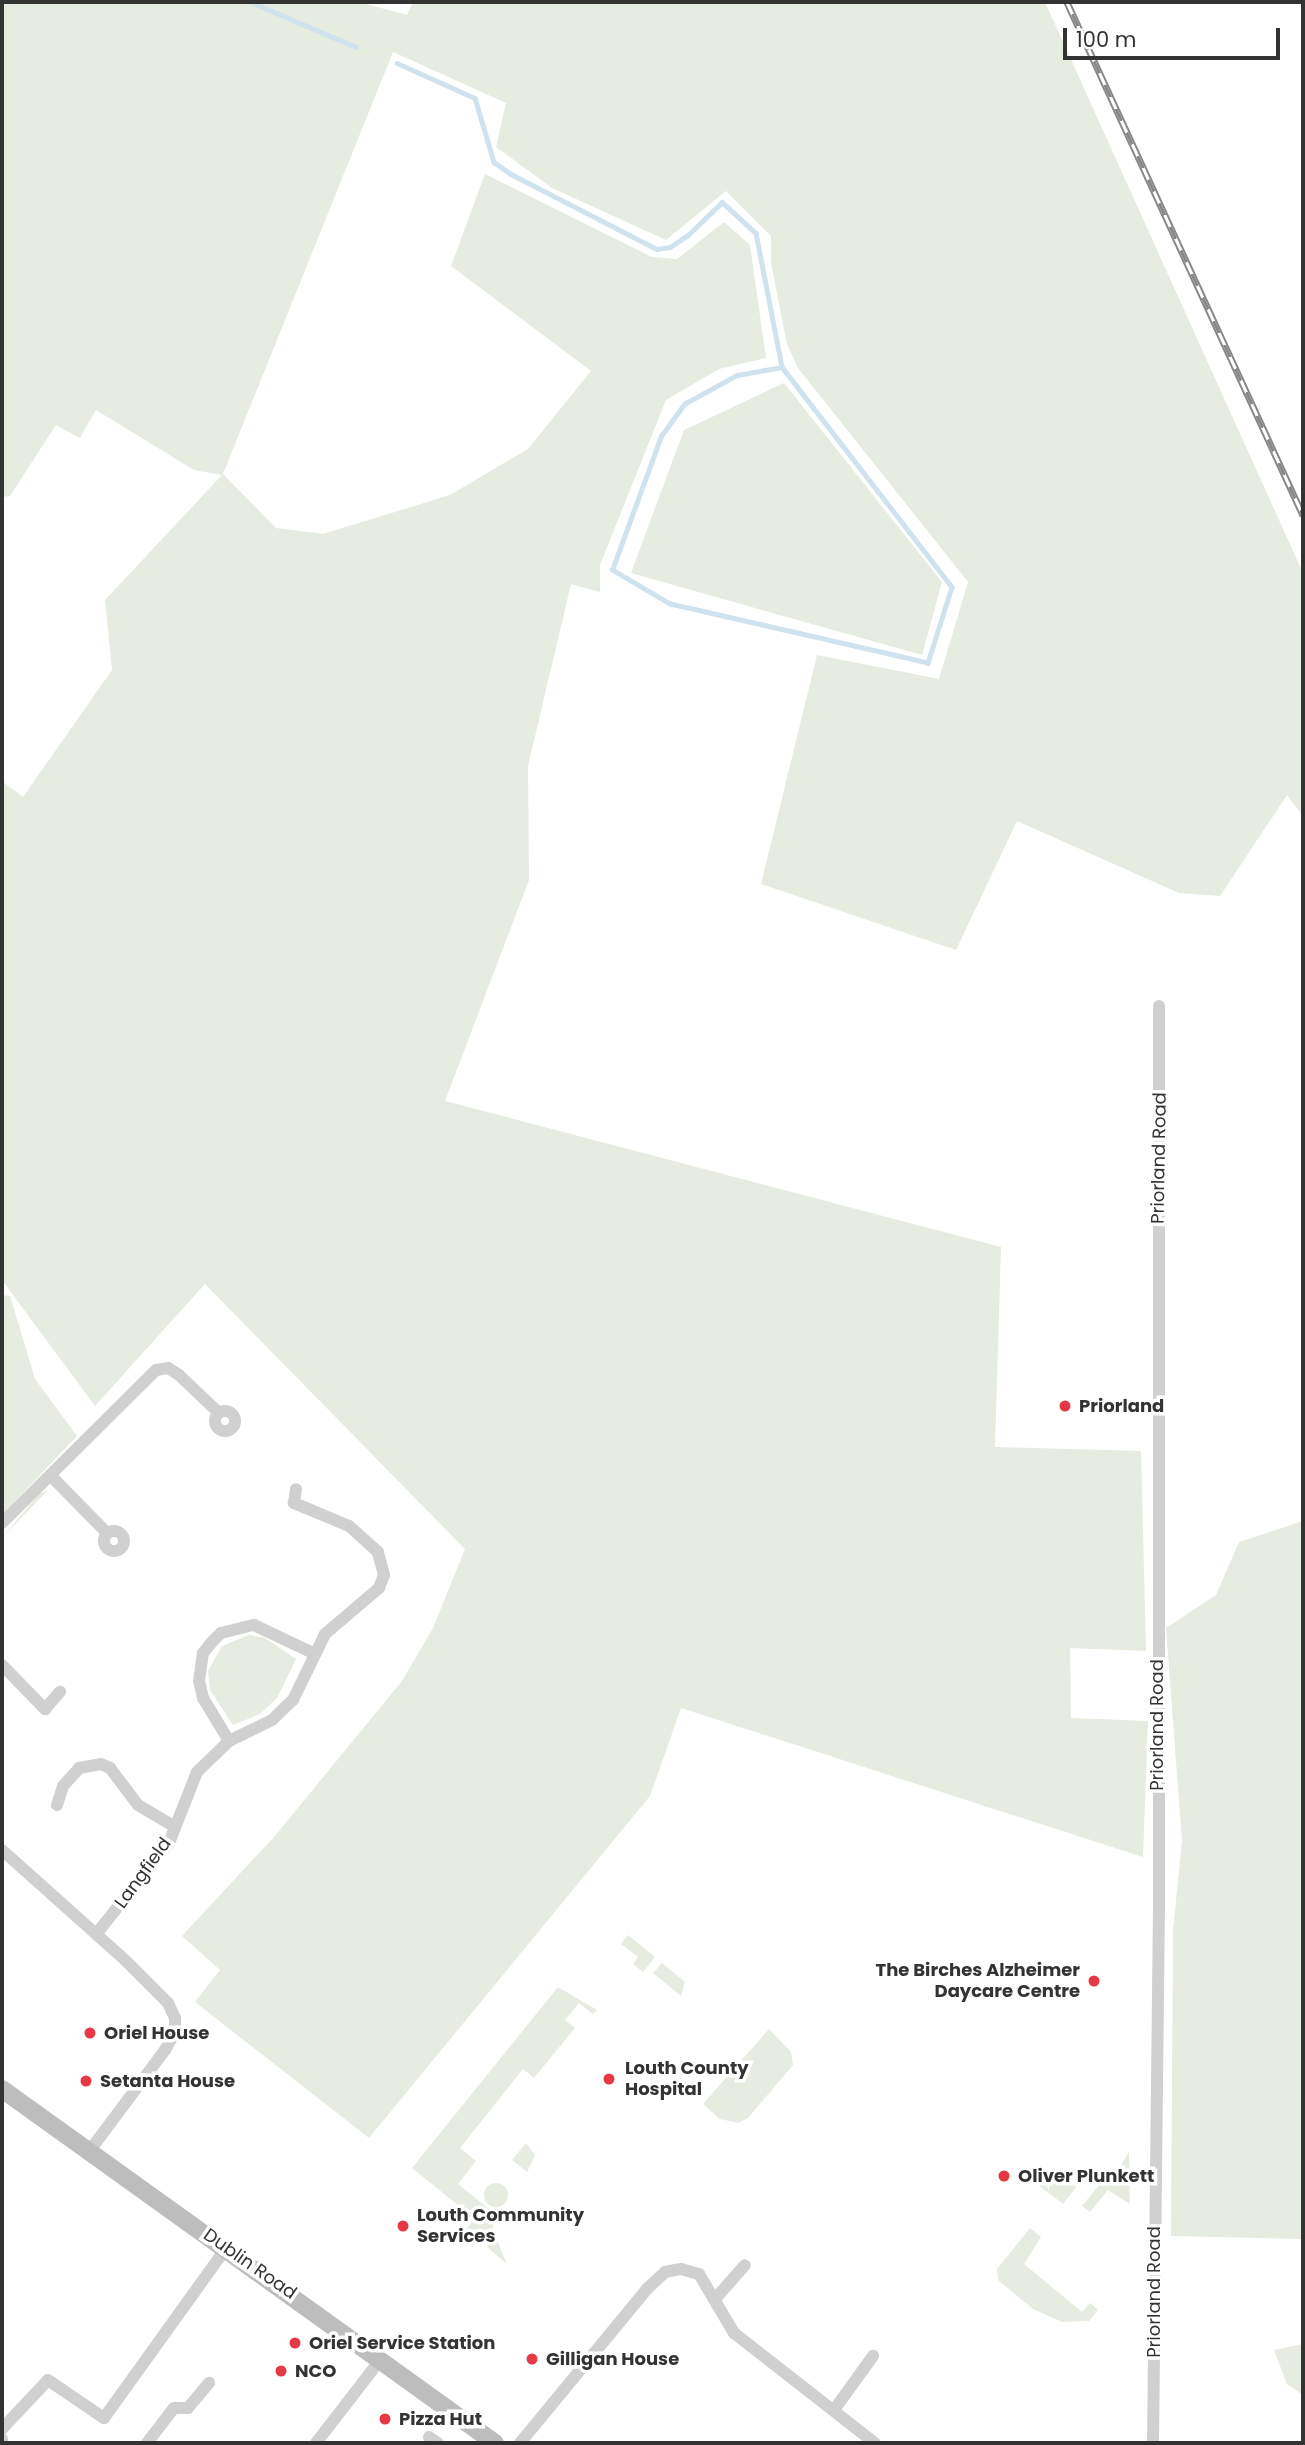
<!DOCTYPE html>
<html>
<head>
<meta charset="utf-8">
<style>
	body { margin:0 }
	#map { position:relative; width:1305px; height:2445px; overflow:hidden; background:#fff; font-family:Poppins,sans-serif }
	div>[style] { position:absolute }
	.green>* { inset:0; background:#e6ecdf }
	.round { border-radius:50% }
	.stream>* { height:4.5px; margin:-2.25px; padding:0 2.25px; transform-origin:2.25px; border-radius:2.25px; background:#cfe2ee }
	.street>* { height:12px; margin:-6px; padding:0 6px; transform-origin:6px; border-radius:6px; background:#d0d0d0 }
	.street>.ring { margin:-6px; padding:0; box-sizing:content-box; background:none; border:12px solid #d0d0d0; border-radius:50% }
	.secondary>* { height:18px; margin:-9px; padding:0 9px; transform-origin:9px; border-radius:9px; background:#bdbdbd }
	.rail>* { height:7px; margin-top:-3.5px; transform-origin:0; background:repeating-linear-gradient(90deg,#fff 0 13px,#888 0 26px); box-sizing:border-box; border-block:2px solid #888 }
	.dots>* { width:19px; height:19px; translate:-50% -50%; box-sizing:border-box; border:4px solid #fff; border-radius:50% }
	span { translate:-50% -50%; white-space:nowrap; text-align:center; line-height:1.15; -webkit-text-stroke:7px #fff; paint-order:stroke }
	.street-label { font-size:18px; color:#333 }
	.poi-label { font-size:18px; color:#333; font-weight:700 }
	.left { translate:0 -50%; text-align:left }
	.right { translate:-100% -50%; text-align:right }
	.frame { position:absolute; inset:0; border:4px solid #333; pointer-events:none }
	.scale { position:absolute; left:1063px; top:28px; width:217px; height:32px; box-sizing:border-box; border:4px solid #333; border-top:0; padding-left:9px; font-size:21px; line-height:24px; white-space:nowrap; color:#333; -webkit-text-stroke:5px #fff; paint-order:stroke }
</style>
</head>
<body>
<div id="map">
	<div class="green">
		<div style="clip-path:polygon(2px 2px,359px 2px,407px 15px,413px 2px,1045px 2px,1303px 573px,1303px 816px,1287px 795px,1220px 896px,1179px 893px,1017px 821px,956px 950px,761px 884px,817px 655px,939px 679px,968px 582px,798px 368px,787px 344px,771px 263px,771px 236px,726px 191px,666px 240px,552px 188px,496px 147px,506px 103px,393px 52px,223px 474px,276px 528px,323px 534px,450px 495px,528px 449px,591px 371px,451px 266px,485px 174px,652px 257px,677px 259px,724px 222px,750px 245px,766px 358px,719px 369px,666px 400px,600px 565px,600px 592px,571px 584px,528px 766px,529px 880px,445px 1101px,1001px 1247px,995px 1447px,1141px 1451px,1146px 1651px,1070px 1648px,1071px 1718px,1148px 1721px,1143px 1857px,681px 1708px,650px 1796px,369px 2138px,195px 2002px,220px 1970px,182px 1936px,274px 1837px,402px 1681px,433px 1628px,465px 1549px,205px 1284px,95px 1406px,2px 1280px,2px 781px,23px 797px,112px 670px,105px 600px,222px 475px,194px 470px,96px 410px,80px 438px,56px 425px,10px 496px,2px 497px)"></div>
		<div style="clip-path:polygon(784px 383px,942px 582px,922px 655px,631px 573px,684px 430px)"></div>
		<div style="clip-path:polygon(2px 1295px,10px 1296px,35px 1379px,77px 1436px,2px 1515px)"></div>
		<div style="clip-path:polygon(48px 1490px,2px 1538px,39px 1494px)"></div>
		<div style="clip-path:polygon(1303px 1521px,1303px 2239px,1171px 2236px,1173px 1930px,1182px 1841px,1166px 1628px,1216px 1595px,1239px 1542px)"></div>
		<div style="clip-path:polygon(249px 1635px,265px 1638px,296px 1659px,277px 1698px,260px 1714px,233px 1725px,210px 1690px,208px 1671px,222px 1646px)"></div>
		<div style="clip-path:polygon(628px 1935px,655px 1957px,643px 1972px,633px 1964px,638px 1957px,621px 1944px)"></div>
		<div style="clip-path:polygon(662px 1963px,685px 1982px,681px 1996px,653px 1973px)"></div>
		<div style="clip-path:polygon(558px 1987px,597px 2010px,593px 2014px,579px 2003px,565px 2020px,575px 2028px,534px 2078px,523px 2069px,460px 2148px,476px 2161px,458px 2184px,495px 2214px,491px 2237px,481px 2244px,465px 2231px,474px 2218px,412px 2168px)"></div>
		<div style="clip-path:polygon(769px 2029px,791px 2052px,793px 2065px,748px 2118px,738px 2123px,720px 2119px,703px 2104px)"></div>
		<div style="clip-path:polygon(526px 2143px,535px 2155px,527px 2172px,512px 2160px)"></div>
		<div style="clip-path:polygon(1129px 2152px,1130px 2204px,1108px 2190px,1090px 2212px,1082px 2206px,1104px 2179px,1110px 2183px)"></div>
		<div style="clip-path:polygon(1052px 2168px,1076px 2187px,1063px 2204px,1038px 2185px)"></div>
		<div class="round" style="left:484px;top:2183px;width:24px;height:24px"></div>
		<div style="clip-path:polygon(1030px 2228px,1041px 2237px,1024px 2264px,1082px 2312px,1090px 2303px,1098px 2310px,1089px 2321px,1062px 2322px,1033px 2309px,998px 2280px,997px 2269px)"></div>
		<div style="clip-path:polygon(496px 2238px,507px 2264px,487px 2247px)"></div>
		<div style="clip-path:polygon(1303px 2344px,1303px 2395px,1287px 2384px,1274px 2350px)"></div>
	</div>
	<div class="stream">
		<div style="left:251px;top:2px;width:114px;rotate:23.2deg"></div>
		<div style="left:397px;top:63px;width:85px;rotate:24.2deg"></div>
		<div style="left:475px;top:98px;width:67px;rotate:73.5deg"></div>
		<div style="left:494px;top:162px;width:21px;rotate:35deg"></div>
		<div style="left:511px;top:174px;width:164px;rotate:27.2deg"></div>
		<div style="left:657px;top:249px;width:13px;rotate:-9deg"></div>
		<div style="left:670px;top:247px;width:22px;rotate:-34deg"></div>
		<div style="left:688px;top:235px;width:47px;rotate:-44.1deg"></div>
		<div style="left:722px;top:202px;width:46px;rotate:42.4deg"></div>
		<div style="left:756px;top:233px;width:136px;rotate:79deg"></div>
		<div style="left:782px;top:367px;width:278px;rotate:52.3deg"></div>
		<div style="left:952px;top:587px;width:80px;rotate:107.5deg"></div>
		<div style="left:928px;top:663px;width:265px;rotate:-167.1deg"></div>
		<div style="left:670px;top:604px;width:67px;rotate:-149.6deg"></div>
		<div style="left:612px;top:570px;width:143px;rotate:-69.9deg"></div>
		<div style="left:661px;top:436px;width:39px;rotate:-54deg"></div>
		<div style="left:684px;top:404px;width:60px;rotate:-28.7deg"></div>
		<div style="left:737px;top:375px;width:46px;rotate:-10.1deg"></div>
	</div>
	<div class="street">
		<div class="ring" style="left:215px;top:1411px;width:8px;height:8px"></div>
		<div style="left:52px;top:1477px;width:78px;rotate:45.5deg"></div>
		<div style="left:2px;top:1523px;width:217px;rotate:-44.8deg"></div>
		<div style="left:156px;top:1370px;width:12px;rotate:-9deg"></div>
		<div style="left:168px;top:1368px;width:13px;rotate:32deg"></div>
		<div style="left:179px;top:1375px;width:55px;rotate:43.5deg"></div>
		<div class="ring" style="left:104px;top:1531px;width:8px;height:8px"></div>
		<div style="left:2px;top:1665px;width:62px;rotate:45.7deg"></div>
		<div style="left:45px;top:1709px;width:23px;rotate:-49deg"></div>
		<div style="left:229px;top:1741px;width:50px;rotate:-121.2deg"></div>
		<div style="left:203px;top:1698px;width:17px;rotate:-103deg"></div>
		<div style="left:199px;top:1681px;width:28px;rotate:-82deg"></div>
		<div style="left:203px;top:1653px;width:13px;rotate:-51deg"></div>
		<div style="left:211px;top:1643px;width:14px;rotate:-45deg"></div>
		<div style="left:221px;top:1633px;width:34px;rotate:-14deg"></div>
		<div style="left:254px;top:1625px;width:65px;rotate:25.4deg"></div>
		<div style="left:57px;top:1805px;width:20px;rotate:-72deg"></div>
		<div style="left:63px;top:1786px;width:24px;rotate:-48deg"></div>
		<div style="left:79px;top:1768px;width:22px;rotate:-10deg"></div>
		<div style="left:101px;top:1764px;width:10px;rotate:24deg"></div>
		<div style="left:110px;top:1768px;width:46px;rotate:52.9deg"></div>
		<div style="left:138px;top:1805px;width:43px;rotate:30.7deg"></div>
		<div style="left:2px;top:1850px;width:166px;rotate:41.8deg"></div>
		<div style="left:126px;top:1961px;width:59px;rotate:45deg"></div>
		<div style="left:168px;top:2003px;width:17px;rotate:65deg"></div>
		<div style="left:175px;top:2018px;width:14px;rotate:90deg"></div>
		<div style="left:175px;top:2032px;width:21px;rotate:119deg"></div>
		<div style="left:165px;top:2050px;width:129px;rotate:126.8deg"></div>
		<div style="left:97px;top:1933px;width:115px;rotate:-51.3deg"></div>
		<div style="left:169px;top:1843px;width:76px;rotate:-68.5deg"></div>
		<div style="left:197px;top:1772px;width:45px;rotate:-44.1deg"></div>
		<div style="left:229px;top:1741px;width:48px;rotate:-26deg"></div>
		<div style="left:272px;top:1720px;width:29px;rotate:-44deg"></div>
		<div style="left:293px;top:1700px;width:73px;rotate:-64.1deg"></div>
		<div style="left:325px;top:1634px;width:71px;rotate:-40.4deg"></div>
		<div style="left:379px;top:1588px;width:14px;rotate:-69deg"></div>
		<div style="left:384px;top:1575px;width:24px;rotate:-105deg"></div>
		<div style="left:378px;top:1552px;width:39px;rotate:-138deg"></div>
		<div style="left:349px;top:1526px;width:60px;rotate:-157.3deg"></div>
		<div style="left:294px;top:1503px;width:14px;rotate:-82deg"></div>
		<div style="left:715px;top:2299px;width:45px;rotate:-48.6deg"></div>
		<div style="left:834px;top:2410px;width:67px;rotate:-54.2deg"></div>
		<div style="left:2px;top:2429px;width:67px;rotate:-46.8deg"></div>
		<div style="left:48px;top:2380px;width:68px;rotate:34.2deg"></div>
		<div style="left:104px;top:2418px;width:209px;rotate:-54.3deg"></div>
		<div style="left:429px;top:2437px;width:11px;rotate:34deg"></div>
		<div style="left:2px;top:2439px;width:4px;rotate:90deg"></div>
		<div style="left:147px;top:2443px;width:44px;rotate:-52.4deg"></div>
		<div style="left:174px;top:2408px;width:14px"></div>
		<div style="left:188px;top:2408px;width:33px;rotate:-50deg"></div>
		<div style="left:316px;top:2443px;width:106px;rotate:-52.3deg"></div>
		<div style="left:520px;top:2443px;width:200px;rotate:-50.5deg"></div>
		<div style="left:647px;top:2289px;width:25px;rotate:-43deg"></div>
		<div style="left:665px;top:2272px;width:16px;rotate:-11deg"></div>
		<div style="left:681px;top:2269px;width:19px;rotate:16deg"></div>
		<div style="left:699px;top:2274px;width:69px;rotate:59.3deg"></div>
		<div style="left:734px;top:2333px;width:179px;rotate:38deg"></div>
		<div style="left:1153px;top:2443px;width:540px;rotate:-89.36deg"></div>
		<div style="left:1159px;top:1903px;width:897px;rotate:-90deg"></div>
	</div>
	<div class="secondary">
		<div style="left:2px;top:2089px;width:607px;rotate:35.68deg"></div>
	</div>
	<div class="rail">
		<div style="left:1067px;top:2px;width:565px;rotate:65.3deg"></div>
	</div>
	<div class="dots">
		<div style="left:1065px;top:1406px;background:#e63946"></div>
		<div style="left:1094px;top:1981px;background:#e63946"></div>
		<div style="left:90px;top:2033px;background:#e63946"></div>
		<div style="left:609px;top:2079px;background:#e63946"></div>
		<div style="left:86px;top:2081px;background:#e63946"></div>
		<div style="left:1004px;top:2176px;background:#e63946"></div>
		<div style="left:403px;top:2226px;background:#e63946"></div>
		<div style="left:295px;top:2343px;background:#e63946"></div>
		<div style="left:532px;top:2359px;background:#e63946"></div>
		<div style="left:281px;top:2371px;background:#e63946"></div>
		<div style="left:385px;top:2419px;background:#e63946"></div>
	</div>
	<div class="street-label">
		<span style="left:1159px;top:1158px;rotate:-89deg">Priorland Road</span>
		<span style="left:1157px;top:1725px;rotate:-90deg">Priorland Road</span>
		<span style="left:143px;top:1873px;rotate:-54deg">Langfield</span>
		<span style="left:250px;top:2264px;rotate:35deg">Dublin Road</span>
		<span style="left:1154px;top:2292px;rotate:-90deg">Priorland Road</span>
	</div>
	<div class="poi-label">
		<span class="left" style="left:1079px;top:1406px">Priorland</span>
		<span class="right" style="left:1080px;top:1981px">The Birches Alzheimer<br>Daycare Centre</span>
		<span class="left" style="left:104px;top:2033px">Oriel House</span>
		<span class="left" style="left:625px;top:2079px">Louth County<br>Hospital</span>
		<span class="left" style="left:100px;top:2081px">Setanta House</span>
		<span class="left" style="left:1018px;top:2176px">Oliver Plunkett</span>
		<span class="left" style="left:417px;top:2226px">Louth Community<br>Services</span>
		<span class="left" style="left:309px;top:2343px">Oriel Service Station</span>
		<span class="left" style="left:546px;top:2359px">Gilligan House</span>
		<span class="left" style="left:295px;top:2371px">NCO</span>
		<span class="left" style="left:399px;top:2419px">Pizza Hut</span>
	</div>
	<div class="frame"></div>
	<div class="scale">100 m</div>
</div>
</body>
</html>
